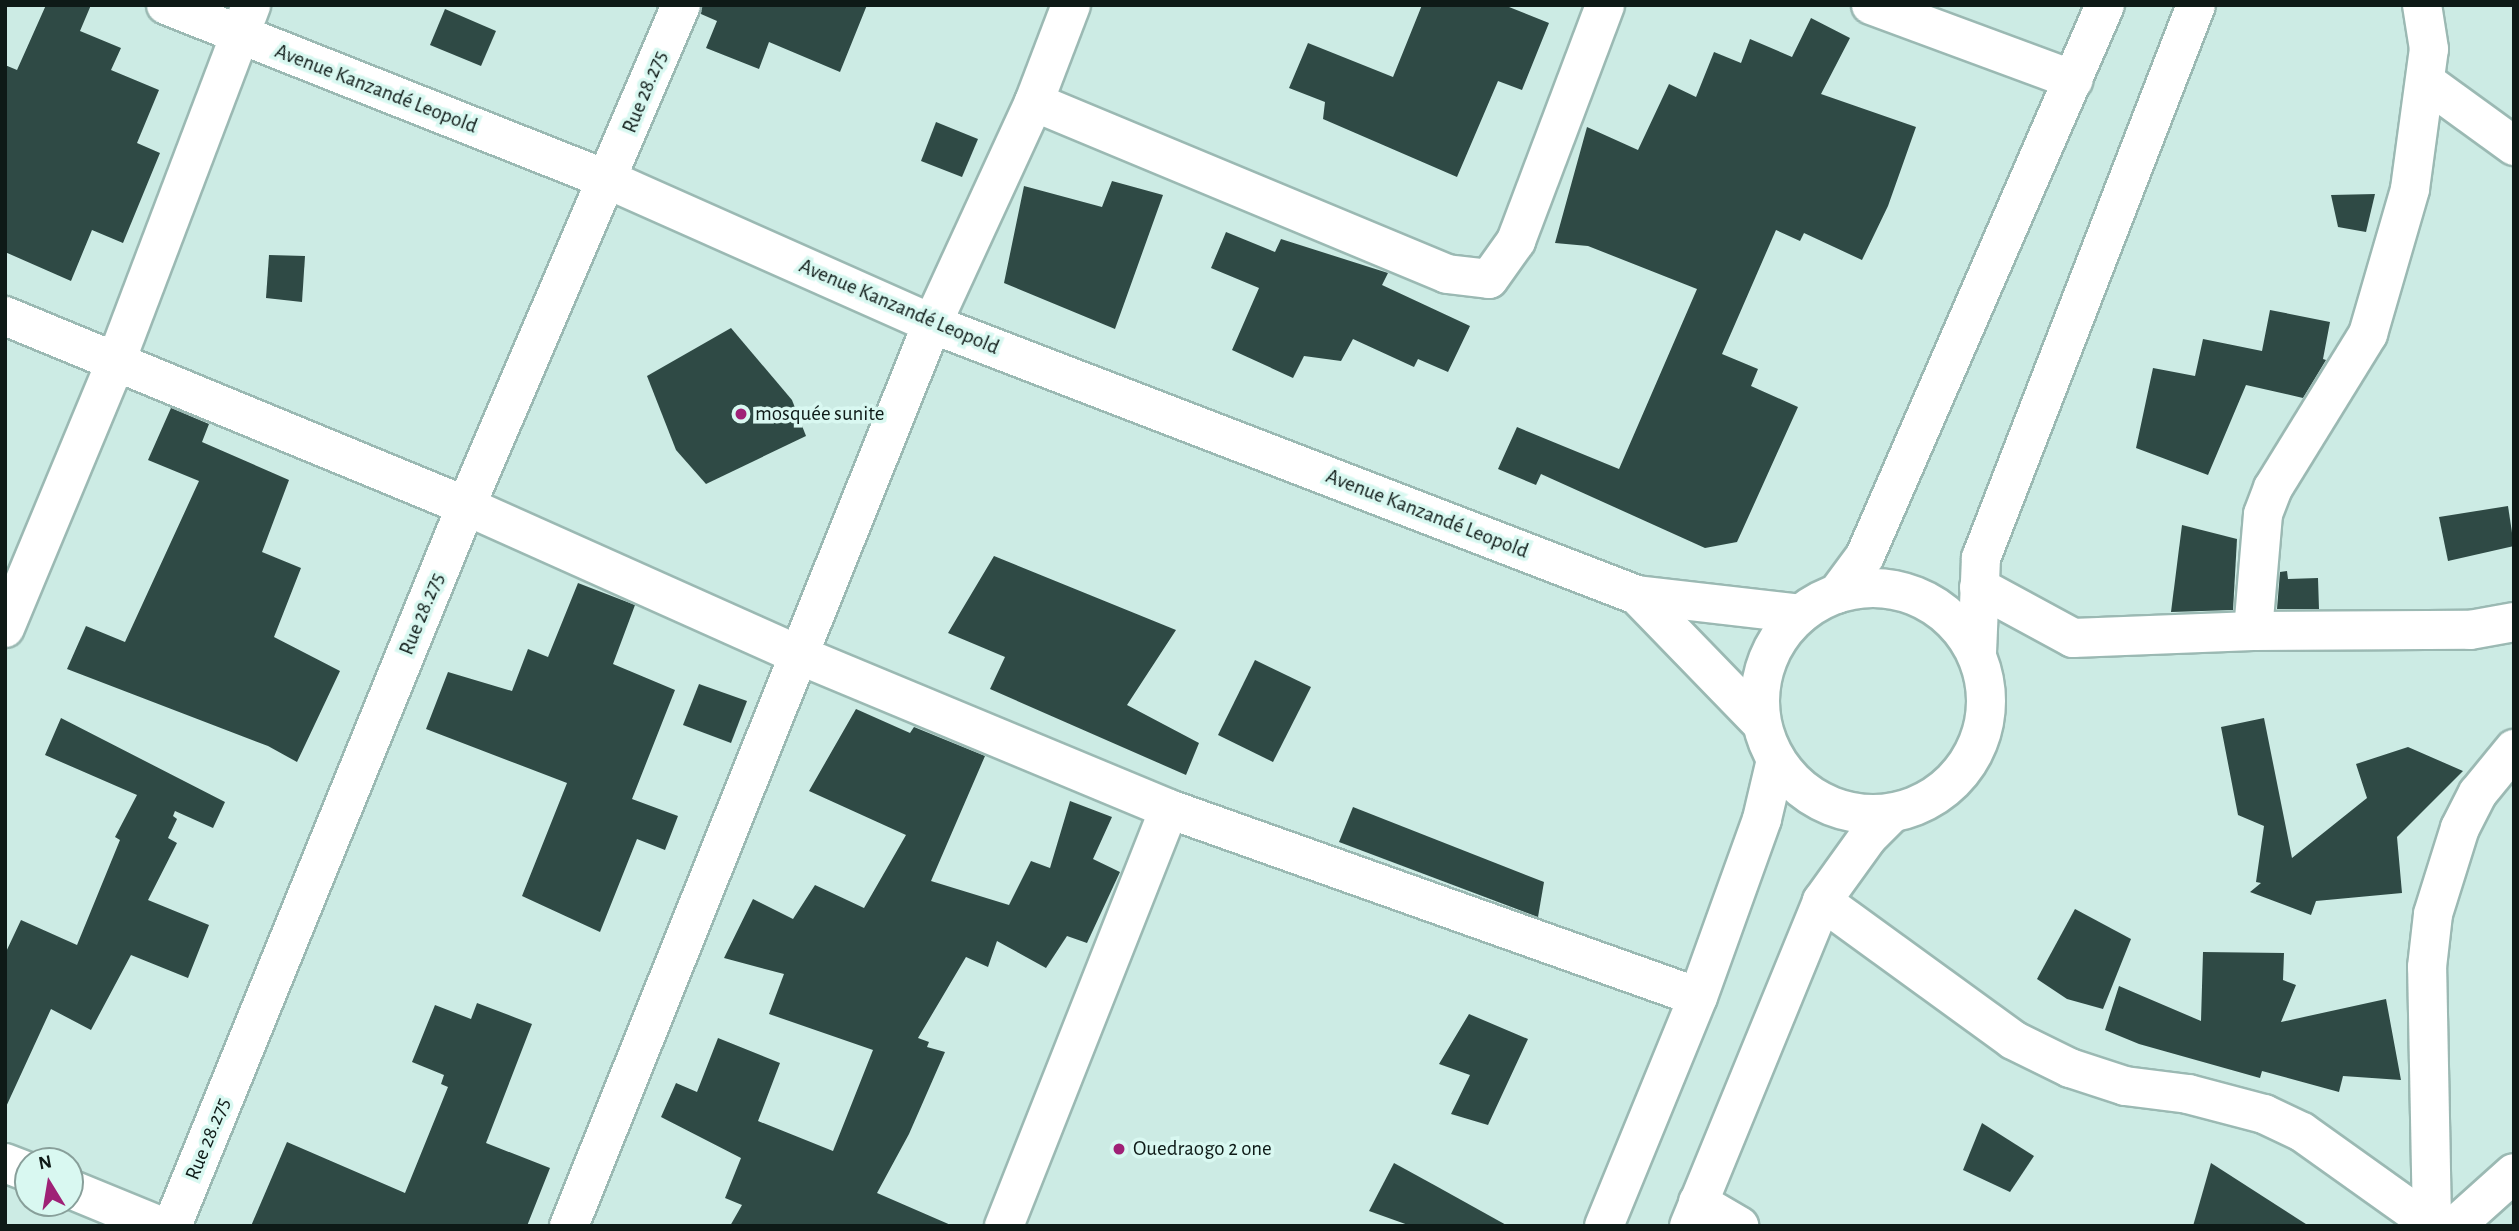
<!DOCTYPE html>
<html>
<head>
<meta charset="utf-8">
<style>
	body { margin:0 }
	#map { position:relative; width:2519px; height:1231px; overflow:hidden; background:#ccebe4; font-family:"Alegreya Sans",sans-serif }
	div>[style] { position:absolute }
	.building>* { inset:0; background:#2f4a45 }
	.roads { filter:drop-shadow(2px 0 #9bb9b3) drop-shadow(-2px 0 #9bb9b3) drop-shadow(0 2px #9bb9b3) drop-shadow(0 -2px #9bb9b3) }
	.street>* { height:38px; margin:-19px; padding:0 19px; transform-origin:19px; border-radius:19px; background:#fff }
	.secondary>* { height:38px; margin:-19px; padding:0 19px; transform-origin:19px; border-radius:19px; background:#fff }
	.secondary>.ring { margin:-19px; padding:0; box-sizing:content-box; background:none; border:38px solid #fff; border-radius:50% }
	.dots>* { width:19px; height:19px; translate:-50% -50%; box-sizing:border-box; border:4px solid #d9f8f1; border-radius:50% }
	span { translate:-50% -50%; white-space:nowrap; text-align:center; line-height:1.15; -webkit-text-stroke:7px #d9f8f1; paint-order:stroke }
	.street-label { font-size:21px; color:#0e1a17 }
	.poi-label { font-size:21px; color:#0e1a17 }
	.left { translate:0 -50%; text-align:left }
	.frame { position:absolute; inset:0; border:7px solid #0e1a17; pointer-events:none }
	.north { position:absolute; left:14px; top:1147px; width:70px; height:70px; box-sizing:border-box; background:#d9f8f1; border:2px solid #889f9a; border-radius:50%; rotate:349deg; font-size:19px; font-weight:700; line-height:28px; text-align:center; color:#0e1a17 }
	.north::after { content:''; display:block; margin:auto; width:24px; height:32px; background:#9f2176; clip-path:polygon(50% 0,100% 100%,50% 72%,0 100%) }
</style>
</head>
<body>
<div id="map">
	<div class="building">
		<div style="clip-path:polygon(46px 5px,91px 5px,80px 31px,121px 48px,111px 70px,159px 90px,137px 143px,160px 153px,123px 243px,92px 230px,71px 281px,5px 252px,5px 65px,17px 70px)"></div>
		<div style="clip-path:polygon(702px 5px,867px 5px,840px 72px,769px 42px,759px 69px,706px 48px,717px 21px,701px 14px)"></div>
		<div style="clip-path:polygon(1422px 5px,1504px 5px,1549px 23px,1522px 90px,1498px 81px,1457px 177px,1323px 119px,1325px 102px,1289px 88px,1308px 43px,1393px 77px)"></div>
		<div style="clip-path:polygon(445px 9px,496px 31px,481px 66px,430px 45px)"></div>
		<div style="clip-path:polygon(1811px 18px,1850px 38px,1821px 94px,1916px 127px,1888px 206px,1862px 260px,1804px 233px,1800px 241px,1776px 230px,1722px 354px,1758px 369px,1751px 386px,1798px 407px,1737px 542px,1705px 548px,1541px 474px,1536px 485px,1498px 469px,1517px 427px,1619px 469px,1697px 289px,1588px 246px,1555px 243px,1587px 127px,1638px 150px,1669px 84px,1696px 97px,1714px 52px,1741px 63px,1750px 39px,1792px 57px)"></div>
		<div style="clip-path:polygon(936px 122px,978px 139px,962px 177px,921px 161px)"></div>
		<div style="clip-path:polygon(1112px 181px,1163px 195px,1115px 329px,1004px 283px,1024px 186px,1102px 207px)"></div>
		<div style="clip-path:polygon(2375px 194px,2366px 232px,2338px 227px,2331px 195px)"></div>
		<div style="clip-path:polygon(1226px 232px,1275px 252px,1281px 239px,1388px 273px,1382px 285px,1470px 326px,1448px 372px,1418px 359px,1414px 367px,1353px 339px,1341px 361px,1304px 356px,1293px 378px,1232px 350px,1259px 288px,1211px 268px)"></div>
		<div style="clip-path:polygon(269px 255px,305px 256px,302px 302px,266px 298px)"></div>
		<div style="clip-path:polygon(2270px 310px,2330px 322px,2323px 359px,2326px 360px,2303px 398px,2246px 385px,2208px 475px,2136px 448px,2153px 368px,2195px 376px,2203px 339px,2262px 351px)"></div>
		<div style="clip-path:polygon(731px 328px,792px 400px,806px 436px,706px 484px,676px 450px,647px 376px)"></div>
		<div style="clip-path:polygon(171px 408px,209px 424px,202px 442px,289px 480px,262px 552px,301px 568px,274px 637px,340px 671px,297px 762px,268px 746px,67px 669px,86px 626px,125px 642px,199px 481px,148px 460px)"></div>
		<div style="clip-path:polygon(2508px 506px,2514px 546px,2448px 561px,2439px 517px)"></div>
		<div style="clip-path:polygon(2182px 525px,2237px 539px,2233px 610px,2171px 612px)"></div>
		<div style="clip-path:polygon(994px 556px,1176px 630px,1127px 705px,1199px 743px,1186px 775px,990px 689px,1005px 657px,948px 633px)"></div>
		<div style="clip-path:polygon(2287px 571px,2288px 579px,2318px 578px,2319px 609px,2277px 609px,2280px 572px)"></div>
		<div style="clip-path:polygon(578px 583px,635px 605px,613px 664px,675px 690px,632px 799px,678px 816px,665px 850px,637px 839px,600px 932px,522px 896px,567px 783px,426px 729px,448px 672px,512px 691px,528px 649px,548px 657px)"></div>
		<div style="clip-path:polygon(1255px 660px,1311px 687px,1273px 762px,1218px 735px)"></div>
		<div style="clip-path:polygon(699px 684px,747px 701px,731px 743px,683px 725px)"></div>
		<div style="clip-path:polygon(856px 709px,910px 733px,914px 727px,985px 756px,931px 881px,1009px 905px,1031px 861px,1050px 868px,1070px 801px,1112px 817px,1093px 859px,1120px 872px,1087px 943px,1067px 936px,1046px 968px,997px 941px,988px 967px,966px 957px,918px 1038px,929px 1042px,927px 1047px,945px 1052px,909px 1134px,877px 1193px,953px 1226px,730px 1226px,742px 1205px,725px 1198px,741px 1158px,661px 1117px,676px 1083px,697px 1092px,718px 1038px,780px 1063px,758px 1121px,833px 1151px,873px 1050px,769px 1014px,784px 974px,724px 958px,753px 899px,793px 919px,815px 885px,864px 908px,906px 835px,809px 791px)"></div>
		<div style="clip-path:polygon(61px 718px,225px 802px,213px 828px,175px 811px,173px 816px,177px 819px,168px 838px,177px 843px,148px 900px,209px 925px,188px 978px,131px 955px,91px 1030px,51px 1009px,5px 1109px,5px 954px,21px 920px,77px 945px,120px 840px,115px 837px,137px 795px,45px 755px)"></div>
		<div style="clip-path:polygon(2264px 718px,2292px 858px,2367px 798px,2356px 764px,2408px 747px,2463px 771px,2397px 837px,2402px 893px,2316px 901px,2311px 915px,2250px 892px,2261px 883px,2256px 882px,2264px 826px,2238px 815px,2221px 727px)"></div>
		<div style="clip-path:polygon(1353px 807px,1544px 882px,1538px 917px,1339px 842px)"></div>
		<div style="clip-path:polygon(2075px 909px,2131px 939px,2103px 1009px,2067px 999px,2037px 979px)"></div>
		<div style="clip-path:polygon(2203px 952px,2284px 953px,2283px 980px,2296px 985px,2281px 1022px,2386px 999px,2401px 1080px,2343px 1076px,2339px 1092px,2262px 1071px,2260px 1078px,2139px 1044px,2105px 1030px,2119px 986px,2201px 1021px)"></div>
		<div style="clip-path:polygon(477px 1003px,532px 1024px,486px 1143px,550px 1168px,527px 1226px,251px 1226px,287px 1142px,405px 1193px,448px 1087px,441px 1084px,444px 1075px,412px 1062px,435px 1005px,471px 1019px)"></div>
		<div style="clip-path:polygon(1469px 1014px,1528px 1039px,1488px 1125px,1451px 1114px,1470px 1075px,1439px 1064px)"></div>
		<div style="clip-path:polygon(1982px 1123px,2034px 1156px,2010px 1192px,1963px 1170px)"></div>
		<div style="clip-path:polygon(1394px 1163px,1436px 1186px,1508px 1226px,1411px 1226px,1369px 1211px)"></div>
		<div style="clip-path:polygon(2211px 1163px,2309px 1226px,2193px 1226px)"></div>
	</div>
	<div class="roads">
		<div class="street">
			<div style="left:166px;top:5px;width:476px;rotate:21.6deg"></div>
			<div style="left:609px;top:180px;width:354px;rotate:24deg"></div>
			<div style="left:932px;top:324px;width:755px;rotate:21.03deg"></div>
			<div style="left:1637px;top:595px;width:165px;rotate:6.6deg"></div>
			<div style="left:1871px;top:5px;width:216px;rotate:20.3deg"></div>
			<div style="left:2426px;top:82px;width:109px;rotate:36deg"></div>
			<div style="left:1034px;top:102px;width:447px;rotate:22.6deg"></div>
			<div style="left:1447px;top:274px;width:42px;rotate:6.8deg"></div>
			<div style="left:1489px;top:279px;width:47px;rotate:-54.6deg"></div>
			<div style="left:1516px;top:241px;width:252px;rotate:-69.3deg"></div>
			<div style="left:5px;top:316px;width:499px;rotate:22.4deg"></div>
			<div style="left:466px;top:506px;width:365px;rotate:24.1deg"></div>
			<div style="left:799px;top:655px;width:401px;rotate:22.6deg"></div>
			<div style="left:1169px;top:809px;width:561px;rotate:19.56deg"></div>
			<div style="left:1979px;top:587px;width:107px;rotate:28.5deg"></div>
			<div style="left:2073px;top:638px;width:180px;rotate:-2.2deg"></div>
			<div style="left:2253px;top:631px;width:217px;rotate:-0.3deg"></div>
			<div style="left:2470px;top:630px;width:45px;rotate:-10.3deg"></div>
			<div style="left:1637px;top:595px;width:178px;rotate:45.9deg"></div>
			<div style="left:5px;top:628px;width:289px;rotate:-67.4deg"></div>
			<div style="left:116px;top:361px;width:381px;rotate:-69.2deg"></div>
			<div style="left:2253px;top:631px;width:117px;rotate:-85.1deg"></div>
			<div style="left:2263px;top:514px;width:28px;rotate:-69deg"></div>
			<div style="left:2273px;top:488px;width:181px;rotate:-58.3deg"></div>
			<div style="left:2368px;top:334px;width:151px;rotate:-73.8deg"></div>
			<div style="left:2410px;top:189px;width:141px;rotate:-82.3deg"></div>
			<div style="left:2429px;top:49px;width:45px;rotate:-99deg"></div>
			<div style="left:1822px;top:901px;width:236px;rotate:36deg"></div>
			<div style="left:2013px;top:1040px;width:64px;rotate:26.2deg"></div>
			<div style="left:2070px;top:1068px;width:58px;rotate:18.1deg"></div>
			<div style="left:2125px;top:1086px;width:64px;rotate:7.2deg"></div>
			<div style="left:2188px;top:1094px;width:79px;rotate:14.7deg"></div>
			<div style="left:2264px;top:1114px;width:42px;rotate:25.3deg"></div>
			<div style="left:2302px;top:1132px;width:162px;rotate:35.5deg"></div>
			<div style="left:5px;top:1163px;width:25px;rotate:21deg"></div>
			<div style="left:70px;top:1189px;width:97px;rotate:22.3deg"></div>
			<div style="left:1698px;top:1202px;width:48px;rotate:30.3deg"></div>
			<div style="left:2432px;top:1222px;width:255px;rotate:-91.1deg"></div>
			<div style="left:2427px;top:967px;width:53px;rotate:-83.5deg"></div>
			<div style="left:2433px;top:914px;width:90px;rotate:-72.6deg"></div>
			<div style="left:2460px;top:828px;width:39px;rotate:-63deg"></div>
			<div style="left:2478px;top:793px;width:57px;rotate:-50.7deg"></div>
			<div style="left:172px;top:1226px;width:778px;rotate:-67.79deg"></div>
			<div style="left:466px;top:506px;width:545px;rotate:-66.77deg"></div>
			<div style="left:569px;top:1226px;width:972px;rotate:-68.08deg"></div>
			<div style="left:932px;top:324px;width:244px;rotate:-65.3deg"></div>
			<div style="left:1034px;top:102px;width:104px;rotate:-69.1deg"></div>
			<div style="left:1004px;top:1226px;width:448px;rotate:-68.4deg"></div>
			<div style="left:2455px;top:1226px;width:79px;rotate:-41.9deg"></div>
		</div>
		<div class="secondary">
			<div class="ring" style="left:1760px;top:588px;width:188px;height:188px"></div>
			<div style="left:1837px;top:594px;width:47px;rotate:-53.6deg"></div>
			<div style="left:1865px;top:556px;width:601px;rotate:-66.46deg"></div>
			<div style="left:1977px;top:653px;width:95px;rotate:-87.6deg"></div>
			<div style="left:1981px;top:558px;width:593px;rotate:-68.75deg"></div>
			<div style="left:1604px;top:1226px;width:248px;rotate:-67.7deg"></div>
			<div style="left:1698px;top:997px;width:189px;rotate:-70.2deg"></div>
			<div style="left:1762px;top:819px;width:61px;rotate:-76.7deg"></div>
			<div style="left:1689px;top:1226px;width:351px;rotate:-67.7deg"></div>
			<div style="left:1822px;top:901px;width:79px;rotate:-54.3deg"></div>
			<div style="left:1868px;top:837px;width:34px;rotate:-45deg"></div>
		</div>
	</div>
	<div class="dots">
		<div style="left:741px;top:414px;background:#9f2176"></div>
		<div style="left:1119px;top:1149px;background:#9f2176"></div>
	</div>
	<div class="street-label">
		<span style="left:376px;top:89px;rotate:21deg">Avenue Kanzandé Leopold</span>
		<span style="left:645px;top:92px;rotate:-68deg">Rue 28.275</span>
		<span style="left:899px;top:307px;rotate:23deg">Avenue Kanzandé Leopold</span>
		<span style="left:1427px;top:514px;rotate:21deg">Avenue Kanzandé Leopold</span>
		<span style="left:422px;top:614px;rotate:-68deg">Rue 28.275</span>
		<span style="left:208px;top:1139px;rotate:-68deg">Rue 28.275</span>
	</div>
	<div class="poi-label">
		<span class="left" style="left:755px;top:414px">mosquée sunite</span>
		<span class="left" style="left:1133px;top:1149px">Ouedraogo 2 one</span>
	</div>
	<div class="frame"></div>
	<div class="north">N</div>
</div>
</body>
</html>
